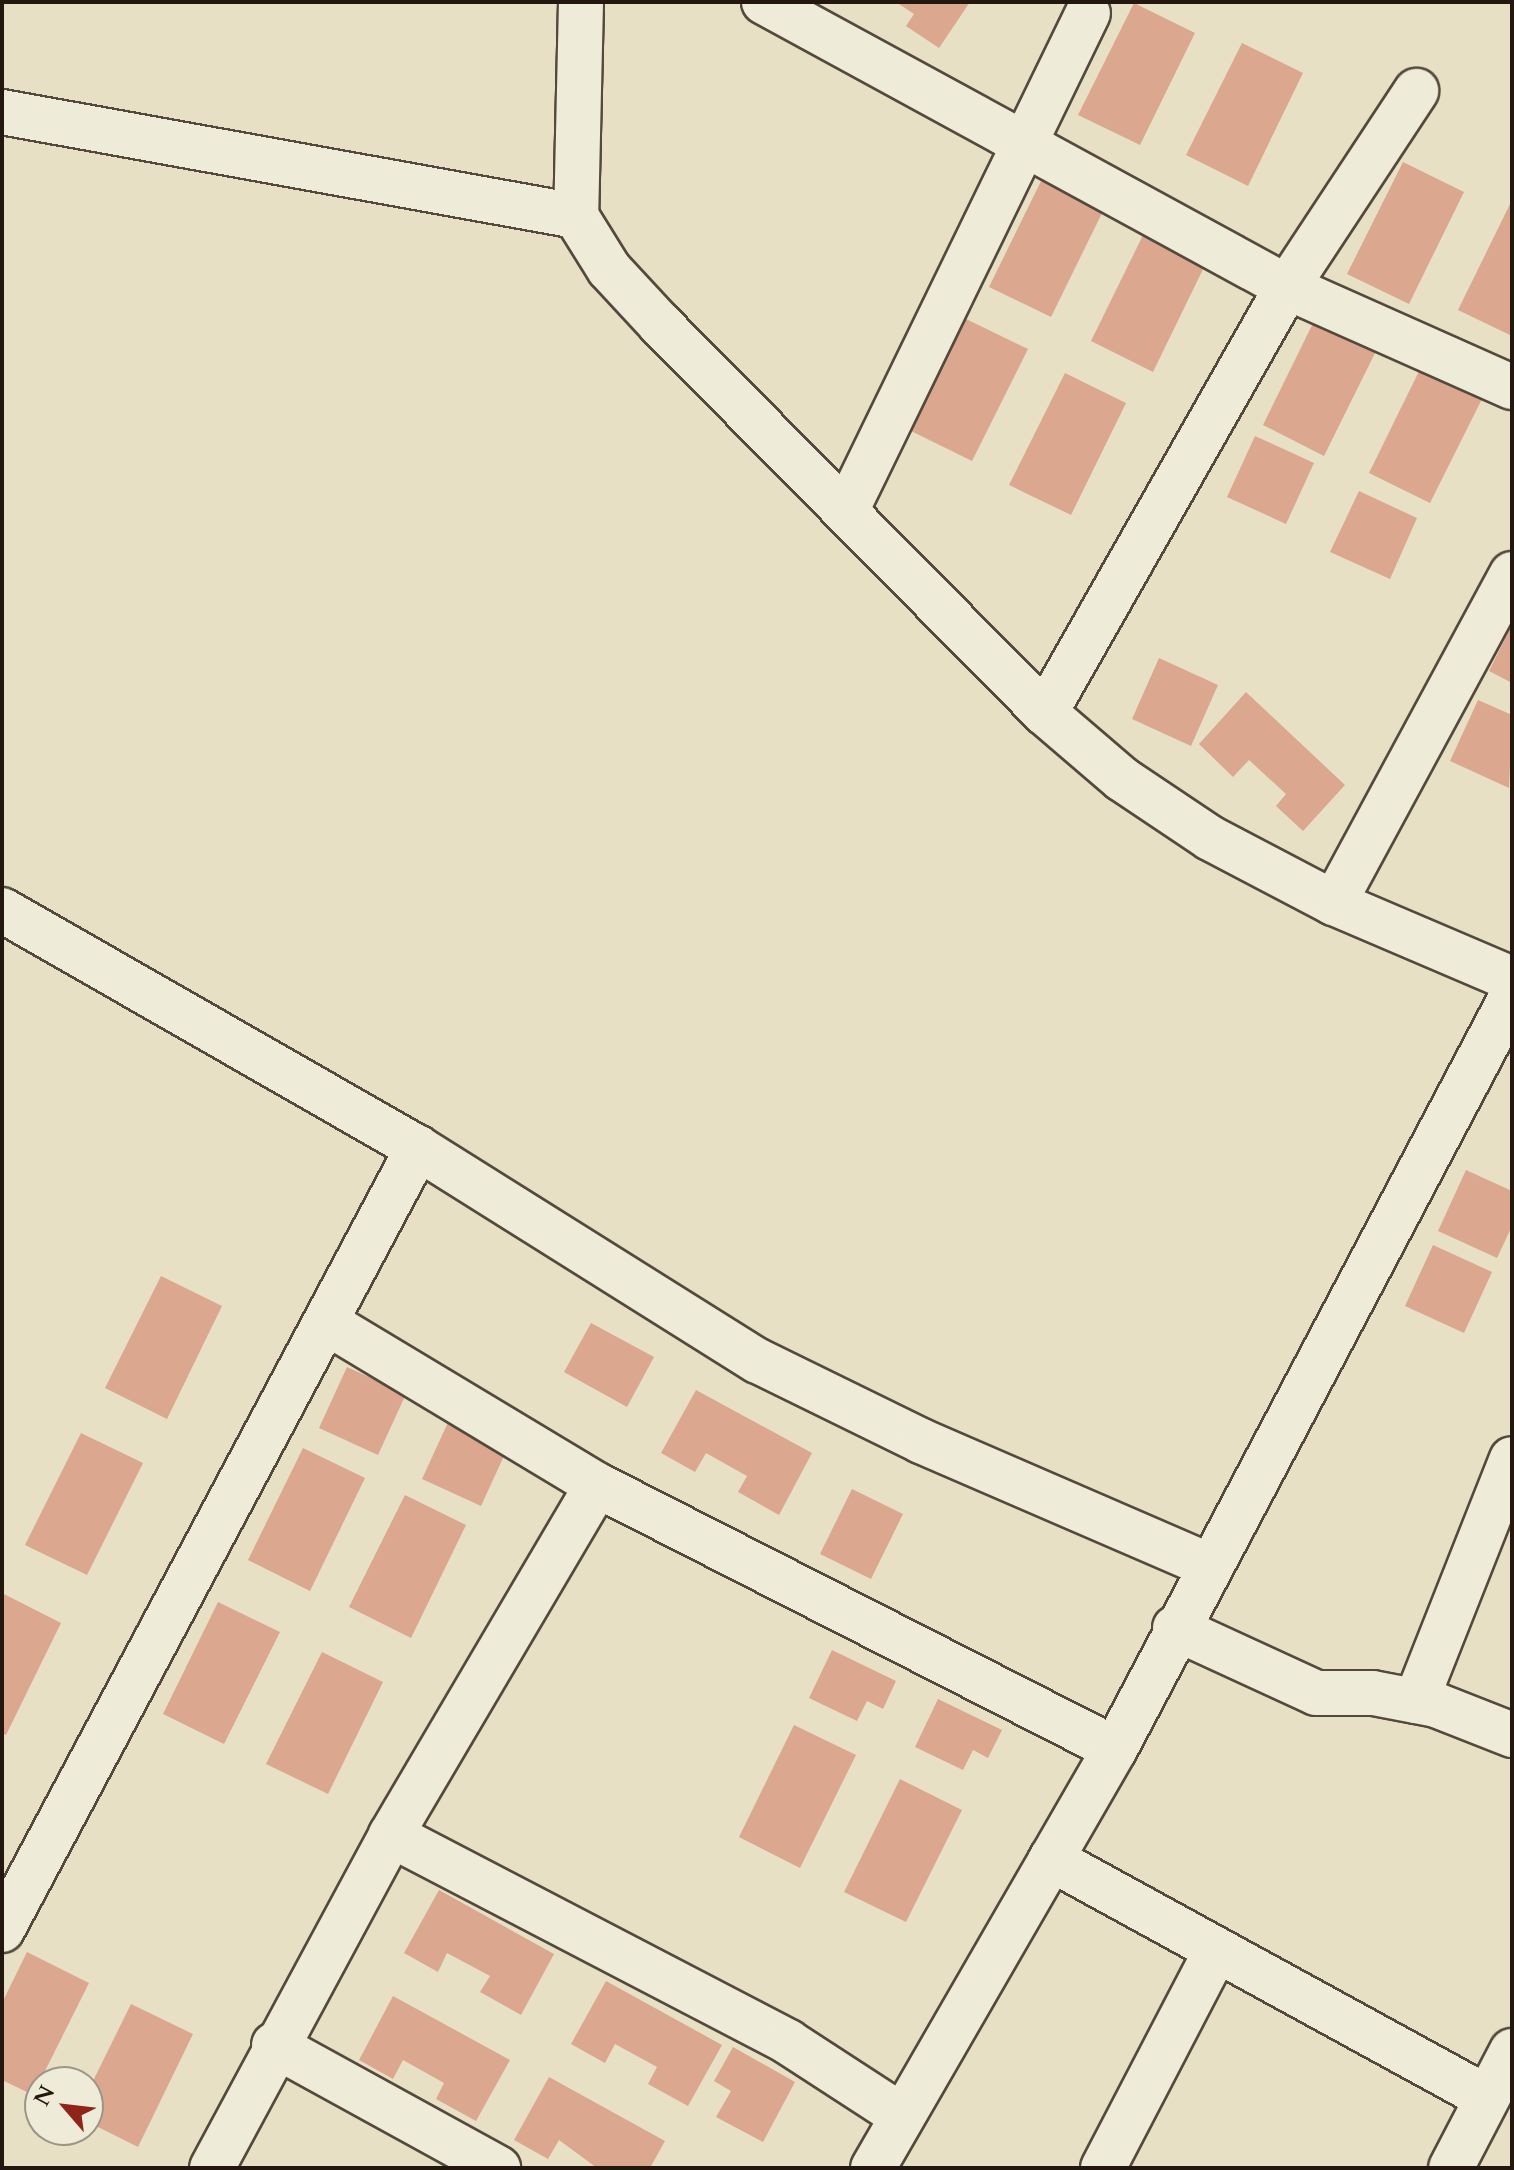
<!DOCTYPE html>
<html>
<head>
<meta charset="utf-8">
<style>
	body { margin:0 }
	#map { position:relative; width:1514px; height:2170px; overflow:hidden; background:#e7e0c5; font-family:Cardo,serif }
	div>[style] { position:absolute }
	.building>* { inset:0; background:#dba78f }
	.roads { filter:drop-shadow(2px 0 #54493c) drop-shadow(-2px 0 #54493c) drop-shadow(0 2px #54493c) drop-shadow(0 -2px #54493c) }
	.street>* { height:44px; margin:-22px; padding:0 22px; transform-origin:22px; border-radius:22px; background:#efebd9 }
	span { translate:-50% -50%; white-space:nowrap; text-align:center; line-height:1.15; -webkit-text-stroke:7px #efebd9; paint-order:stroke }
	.frame { position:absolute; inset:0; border:4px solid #23170f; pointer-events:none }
	.north { position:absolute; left:24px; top:2066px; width:80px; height:80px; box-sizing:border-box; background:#efebd9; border:2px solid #9d9688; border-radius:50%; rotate:298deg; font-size:22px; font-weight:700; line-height:32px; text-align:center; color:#23170f }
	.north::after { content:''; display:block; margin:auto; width:28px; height:36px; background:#8f2418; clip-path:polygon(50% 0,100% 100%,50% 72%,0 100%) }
</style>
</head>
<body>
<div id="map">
	<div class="building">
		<div style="clip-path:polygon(896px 2px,970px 2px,939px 48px,906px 26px,914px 14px)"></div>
		<div style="clip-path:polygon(1134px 3px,1195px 33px,1140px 145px,1078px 115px)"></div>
		<div style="clip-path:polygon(1242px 43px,1303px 73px,1248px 186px,1186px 155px)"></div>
		<div style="clip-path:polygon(1403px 162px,1464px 192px,1409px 304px,1347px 274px)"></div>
		<div style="clip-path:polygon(1044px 175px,1106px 205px,1051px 317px,989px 287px)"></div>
		<div style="clip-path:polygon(1512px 200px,1512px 336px,1458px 310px)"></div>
		<div style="clip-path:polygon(1146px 229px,1208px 259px,1153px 372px,1091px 341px)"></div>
		<div style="clip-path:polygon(1318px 313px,1380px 343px,1324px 456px,1263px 425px)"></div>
		<div style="clip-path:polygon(966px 319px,1028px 349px,972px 461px,911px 431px)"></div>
		<div style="clip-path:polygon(1424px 361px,1486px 391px,1430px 503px,1369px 473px)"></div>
		<div style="clip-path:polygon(1065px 373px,1126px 403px,1071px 515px,1009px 485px)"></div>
		<div style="clip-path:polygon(1255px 436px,1314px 463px,1286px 524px,1227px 497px)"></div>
		<div style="clip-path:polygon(1359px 491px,1417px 518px,1390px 579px,1330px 552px)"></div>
		<div style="clip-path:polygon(1512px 625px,1512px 683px,1489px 671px)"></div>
		<div style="clip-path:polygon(1159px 658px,1218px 685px,1191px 746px,1132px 719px)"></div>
		<div style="clip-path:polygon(1246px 692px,1345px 785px,1303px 831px,1276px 806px,1286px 794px,1249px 760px,1233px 777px,1199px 744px)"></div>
		<div style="clip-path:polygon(1478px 700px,1512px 715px,1509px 788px,1450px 761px)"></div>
		<div style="clip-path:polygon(1466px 1170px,1512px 1191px,1512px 1226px,1497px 1258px,1438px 1231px)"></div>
		<div style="clip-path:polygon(1433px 1245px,1492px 1272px,1464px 1333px,1405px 1306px)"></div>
		<div style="clip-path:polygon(161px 1276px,222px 1306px,167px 1419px,105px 1388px)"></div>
		<div style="clip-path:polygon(591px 1323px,654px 1357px,627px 1407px,564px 1372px)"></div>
		<div style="clip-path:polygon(347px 1367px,406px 1394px,378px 1455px,319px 1428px)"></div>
		<div style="clip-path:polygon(696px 1390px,812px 1453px,779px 1515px,738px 1492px,747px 1476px,706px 1453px,695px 1472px,661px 1453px)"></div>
		<div style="clip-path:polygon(450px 1418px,509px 1445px,481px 1506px,422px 1479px)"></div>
		<div style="clip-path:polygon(81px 1433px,143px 1463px,87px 1575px,25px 1545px)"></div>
		<div style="clip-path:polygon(303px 1448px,365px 1478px,310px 1591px,248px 1560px)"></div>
		<div style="clip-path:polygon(852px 1489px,903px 1514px,871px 1579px,820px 1554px)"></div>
		<div style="clip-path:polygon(405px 1495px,466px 1525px,411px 1638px,349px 1607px)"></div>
		<div style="clip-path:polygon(2px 1593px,61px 1623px,6px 1735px,2px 1733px)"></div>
		<div style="clip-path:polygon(218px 1602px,280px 1632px,224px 1744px,163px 1714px)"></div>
		<div style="clip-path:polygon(832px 1650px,896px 1681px,883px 1709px,867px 1701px,857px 1721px,809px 1698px)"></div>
		<div style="clip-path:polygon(322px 1652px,383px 1682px,328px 1794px,266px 1764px)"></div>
		<div style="clip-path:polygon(938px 1699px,1002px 1730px,988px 1758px,973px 1750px,963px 1770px,915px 1747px)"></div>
		<div style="clip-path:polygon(794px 1725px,856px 1755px,800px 1868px,739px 1837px)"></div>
		<div style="clip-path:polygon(900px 1779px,962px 1810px,906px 1922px,844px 1892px)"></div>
		<div style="clip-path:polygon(439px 1890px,554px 1954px,521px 2015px,480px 1992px,490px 1976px,447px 1953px,438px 1972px,404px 1953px)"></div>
		<div style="clip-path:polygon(27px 1952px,89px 1983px,33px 2095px,2px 2080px,2px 2003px)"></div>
		<div style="clip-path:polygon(606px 1981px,722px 2045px,688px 2106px,648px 2084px,657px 2067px,615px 2044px,605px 2063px,571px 2044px)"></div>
		<div style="clip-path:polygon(393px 1996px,510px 2060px,476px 2121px,436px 2099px,444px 2083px,403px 2060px,393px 2079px,359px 2060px)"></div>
		<div style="clip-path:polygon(131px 2004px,193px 2034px,138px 2147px,88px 2122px,88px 2091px)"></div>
		<div style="clip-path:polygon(733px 2047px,795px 2082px,763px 2142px,716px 2117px,731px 2091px,714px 2081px)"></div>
		<div style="clip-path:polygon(549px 2077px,665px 2141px,650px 2168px,597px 2168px,559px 2140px,548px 2159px,514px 2140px)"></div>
	</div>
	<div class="roads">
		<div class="street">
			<div style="left:581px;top:2px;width:214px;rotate:91.3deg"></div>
			<div style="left:576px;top:216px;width:62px;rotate:58.1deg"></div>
			<div style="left:609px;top:269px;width:75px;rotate:47.2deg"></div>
			<div style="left:660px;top:324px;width:547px;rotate:45.3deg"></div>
			<div style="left:1045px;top:713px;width:101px;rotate:40.6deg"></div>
			<div style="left:1122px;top:779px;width:106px;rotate:33.8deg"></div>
			<div style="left:1210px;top:838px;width:140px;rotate:27.7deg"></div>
			<div style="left:1334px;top:903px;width:194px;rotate:23.1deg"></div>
			<div style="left:764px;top:2px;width:596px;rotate:28.59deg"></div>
			<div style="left:1287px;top:287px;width:246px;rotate:24deg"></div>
			<div style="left:2px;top:112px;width:583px;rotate:10.27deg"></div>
			<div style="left:848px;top:507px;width:549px;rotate:-64.09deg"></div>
			<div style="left:1045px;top:713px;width:490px;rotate:-60.4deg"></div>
			<div style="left:1287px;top:287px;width:235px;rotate:-56.6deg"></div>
			<div style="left:1334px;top:903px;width:374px;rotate:-61.6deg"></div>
			<div style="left:2px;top:910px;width:479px;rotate:29.8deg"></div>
			<div style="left:418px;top:1148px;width:401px;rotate:32.1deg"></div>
			<div style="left:758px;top:1361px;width:182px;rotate:26.1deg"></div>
			<div style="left:921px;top:1441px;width:312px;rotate:23.4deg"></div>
			<div style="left:329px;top:1324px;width:313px;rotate:31deg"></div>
			<div style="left:597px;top:1485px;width:581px;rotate:27.01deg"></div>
			<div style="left:1175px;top:1628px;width:155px;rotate:24.7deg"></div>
			<div style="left:1316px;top:1693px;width:57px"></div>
			<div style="left:1373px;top:1693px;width:64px;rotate:10.8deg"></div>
			<div style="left:1436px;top:1705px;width:82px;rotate:21.5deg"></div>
			<div style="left:1416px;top:1701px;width:260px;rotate:-68.4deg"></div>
			<div style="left:391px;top:1835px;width:448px;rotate:27.5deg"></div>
			<div style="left:788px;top:2042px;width:132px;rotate:33deg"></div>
			<div style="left:1051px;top:1859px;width:497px;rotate:28.7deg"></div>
			<div style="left:2px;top:1930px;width:886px;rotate:-61.99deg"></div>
			<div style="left:274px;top:2045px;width:256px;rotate:28.8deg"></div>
			<div style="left:212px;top:2168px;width:378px;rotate:-61.7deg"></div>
			<div style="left:391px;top:1835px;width:406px;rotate:-59.5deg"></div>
			<div style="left:873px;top:2168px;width:484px;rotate:-60deg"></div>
			<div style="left:1115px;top:1749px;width:851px;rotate:-62.2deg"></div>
			<div style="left:1103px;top:2168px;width:245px;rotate:-62.5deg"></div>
			<div style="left:1451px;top:2168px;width:132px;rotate:-62.5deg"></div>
		</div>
	</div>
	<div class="frame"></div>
	<div class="north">N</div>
</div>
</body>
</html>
